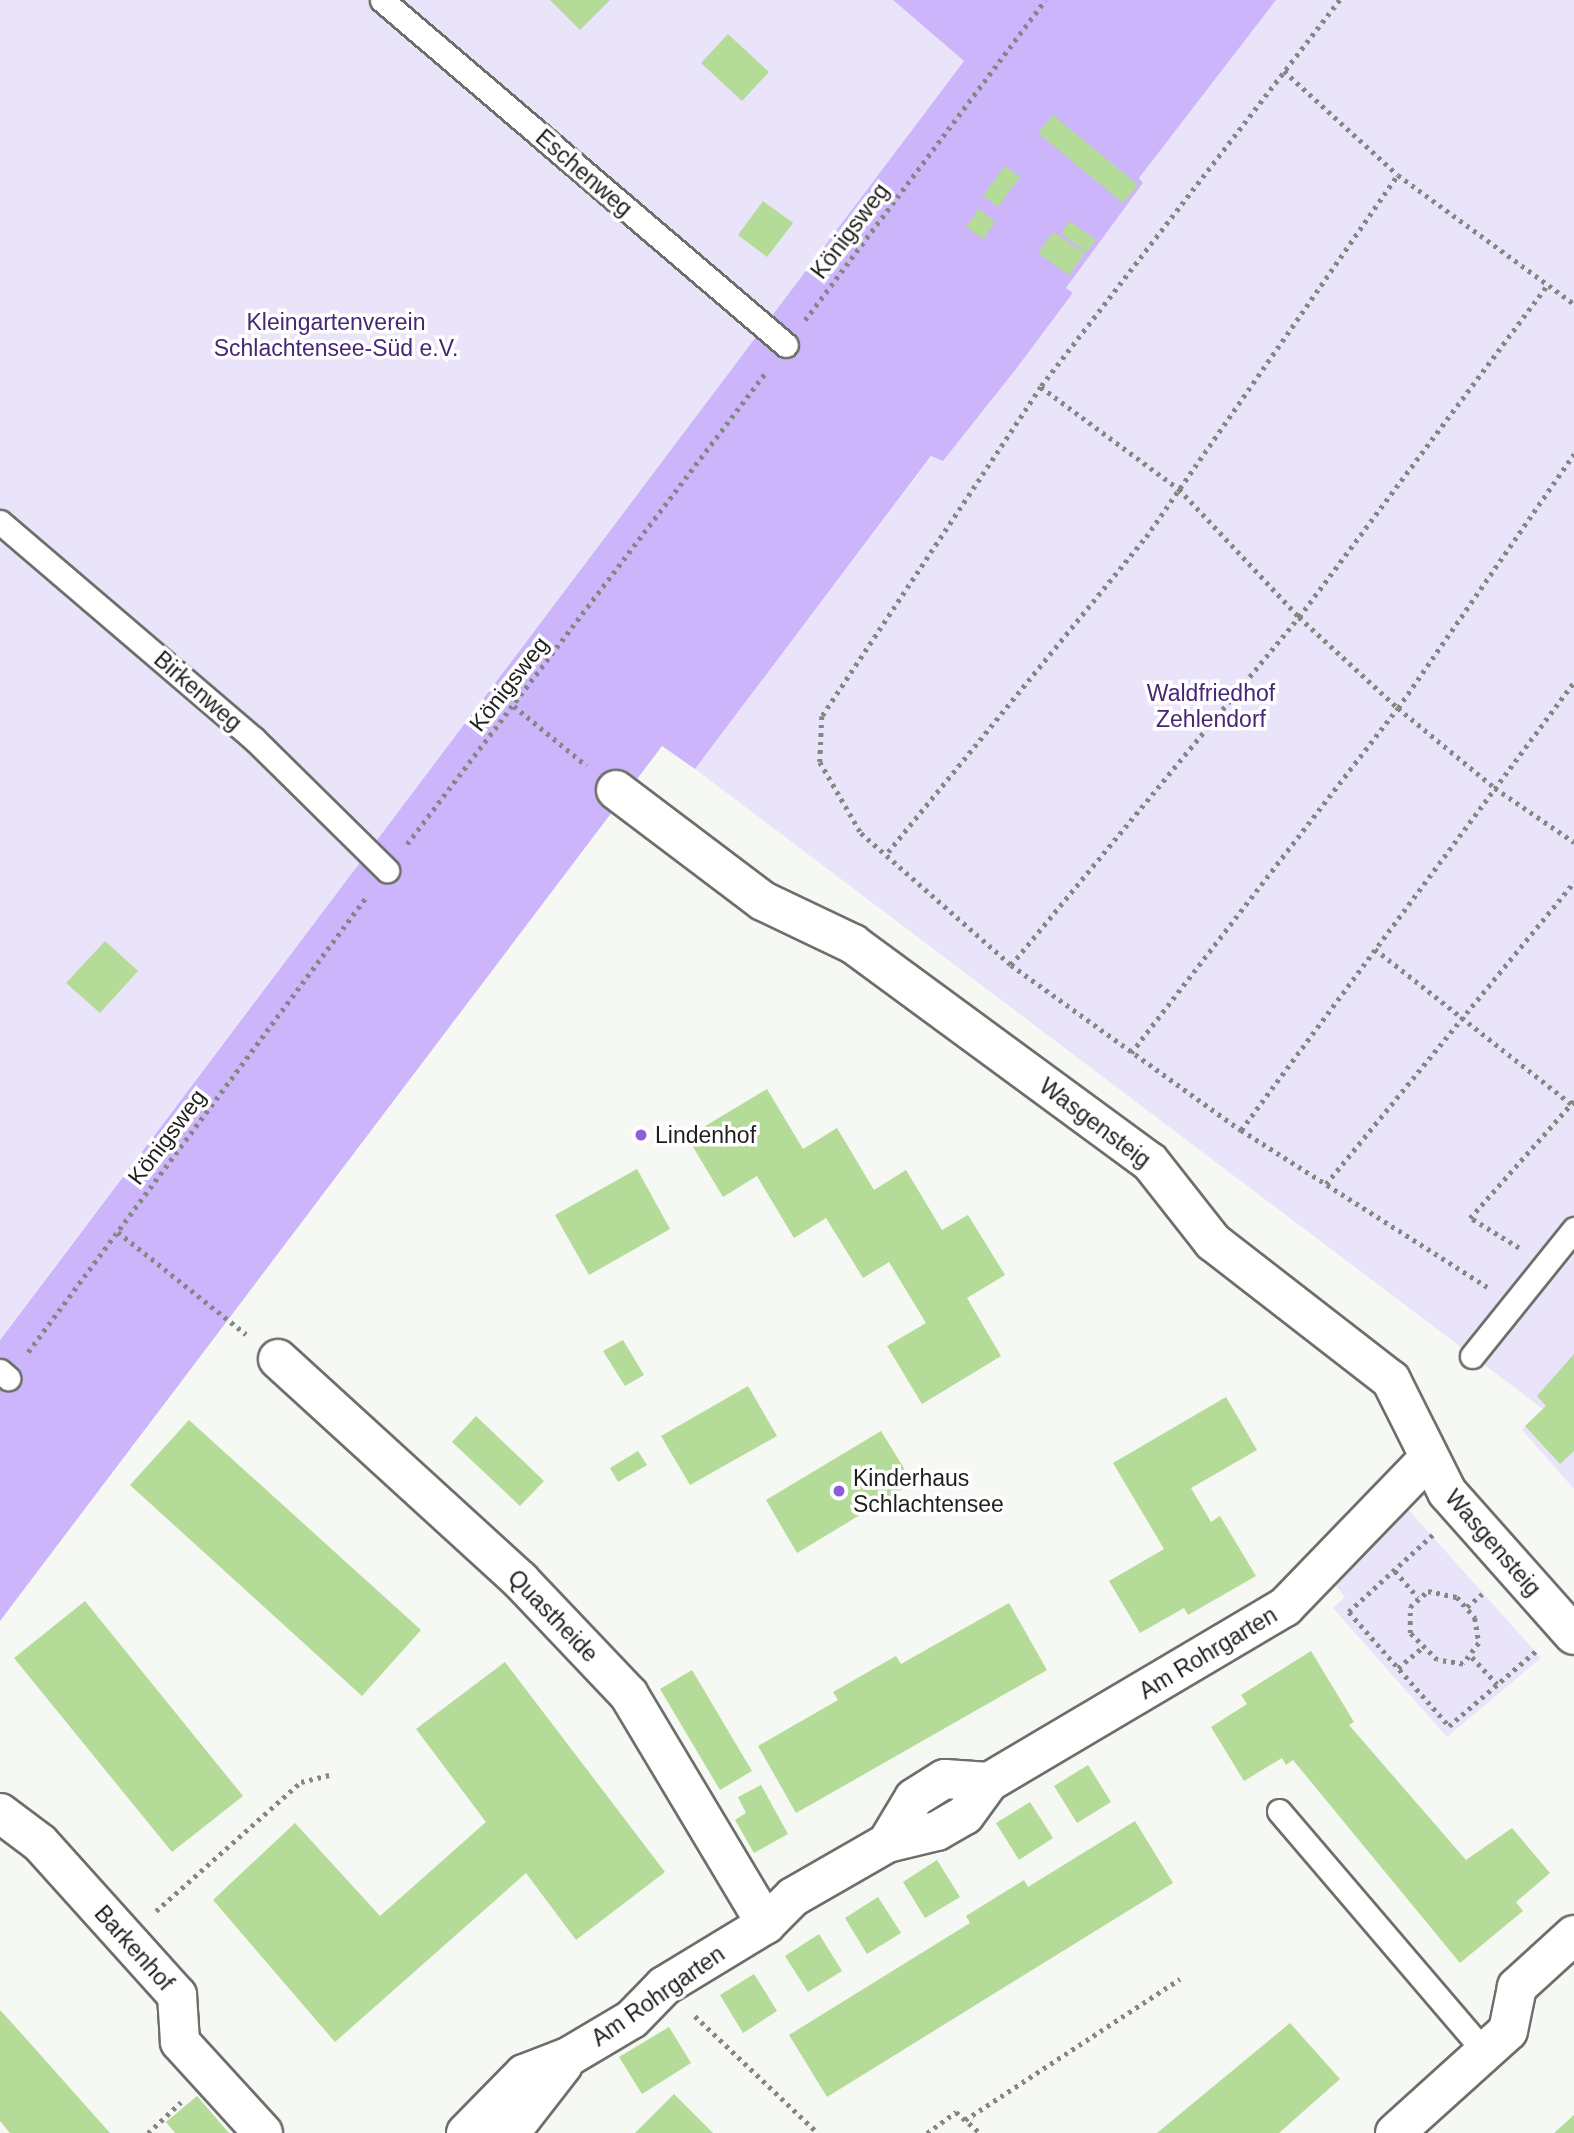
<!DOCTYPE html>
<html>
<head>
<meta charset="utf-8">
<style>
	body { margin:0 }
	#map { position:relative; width:1574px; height:2133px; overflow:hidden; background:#f5f8f3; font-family:Arial,sans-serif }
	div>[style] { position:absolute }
	.green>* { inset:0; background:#eae4fa }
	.forest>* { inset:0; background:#ccb5fb }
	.building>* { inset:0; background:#b4db97 }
	.path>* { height:4.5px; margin-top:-2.25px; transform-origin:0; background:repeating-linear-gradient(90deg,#868784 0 3.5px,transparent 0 8.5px) }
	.roads { filter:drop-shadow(2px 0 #6d6f6b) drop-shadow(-2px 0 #6d6f6b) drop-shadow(0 2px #6d6f6b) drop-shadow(0 -2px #6d6f6b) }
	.service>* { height:23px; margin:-11.5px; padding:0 11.5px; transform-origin:11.5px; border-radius:11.5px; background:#fff }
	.minor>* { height:38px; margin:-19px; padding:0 19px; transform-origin:19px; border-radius:19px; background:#fff }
	.dots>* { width:19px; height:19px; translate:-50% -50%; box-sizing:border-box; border:4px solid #fff; border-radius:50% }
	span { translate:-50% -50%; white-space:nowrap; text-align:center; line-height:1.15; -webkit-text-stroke:7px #fff; paint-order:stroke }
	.street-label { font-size:23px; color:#1f1f1e }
	.park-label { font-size:23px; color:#472675 }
	.poi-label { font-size:23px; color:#1f1f1e }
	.left { translate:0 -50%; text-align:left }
</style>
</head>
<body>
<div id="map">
	<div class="green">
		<div style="clip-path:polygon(0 0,893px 0,964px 61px,0 1339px)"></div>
		<div style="clip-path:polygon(1276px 0,1574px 0,1574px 1489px,1522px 1430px,1543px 1409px,695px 769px,932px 456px,943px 461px,1016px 369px,1073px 294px,1066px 288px,1143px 183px,1139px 178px)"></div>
		<div style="clip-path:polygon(1407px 1508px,1541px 1658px,1447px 1737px,1333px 1608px,1345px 1597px,1333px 1582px)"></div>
	</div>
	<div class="forest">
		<div style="clip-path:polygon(893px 0,1276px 0,1139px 178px,1143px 183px,1066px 288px,1073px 293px,1016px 369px,943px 461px,931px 456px,695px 769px,662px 746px,0 1621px,0 1340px,964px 61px)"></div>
	</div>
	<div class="building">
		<div style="clip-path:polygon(550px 0,610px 0,580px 30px)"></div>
		<div style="clip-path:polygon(728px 34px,769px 72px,742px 101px,701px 63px)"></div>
		<div style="clip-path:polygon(1053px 115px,1138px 185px,1123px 203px,1038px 133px)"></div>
		<div style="clip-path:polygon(1005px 166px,1020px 177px,998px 207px,983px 196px)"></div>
		<div style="clip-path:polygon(763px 201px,793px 223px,767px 257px,738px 235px)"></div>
		<div style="clip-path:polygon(979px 209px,995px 222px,983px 239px,966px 227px)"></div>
		<div style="clip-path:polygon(1070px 221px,1096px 240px,1086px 252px,1061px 233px)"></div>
		<div style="clip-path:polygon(1053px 232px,1085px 253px,1069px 275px,1038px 253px)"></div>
		<div style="clip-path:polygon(105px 941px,138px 971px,100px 1013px,66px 983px)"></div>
		<div style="clip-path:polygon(767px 1089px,803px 1149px,837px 1128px,874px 1190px,906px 1170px,942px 1230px,968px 1215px,1005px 1275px,967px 1298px,1001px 1356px,922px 1404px,887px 1346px,926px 1323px,889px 1262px,863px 1278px,826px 1218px,794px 1238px,757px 1176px,723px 1197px,687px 1137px)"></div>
		<div style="clip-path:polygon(637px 1169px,670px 1229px,589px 1275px,555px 1215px)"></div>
		<div style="clip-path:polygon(623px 1340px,644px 1375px,625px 1386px,603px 1351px)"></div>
		<div style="clip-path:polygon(1574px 1354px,1574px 1451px,1560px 1464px,1525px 1426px,1546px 1406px,1537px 1396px)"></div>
		<div style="clip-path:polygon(748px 1386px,777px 1436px,690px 1485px,661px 1436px)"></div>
		<div style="clip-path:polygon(1226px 1397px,1257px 1450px,1191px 1488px,1211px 1522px,1220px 1516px,1256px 1576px,1188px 1615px,1184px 1608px,1140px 1633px,1109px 1581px,1164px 1549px,1113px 1463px)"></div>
		<div style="clip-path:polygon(476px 1416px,544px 1481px,520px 1506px,452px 1442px)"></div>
		<div style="clip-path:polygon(189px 1420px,421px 1630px,362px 1696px,130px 1485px)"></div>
		<div style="clip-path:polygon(881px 1431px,913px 1483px,797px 1553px,766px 1500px)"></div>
		<div style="clip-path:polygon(638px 1451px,647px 1465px,618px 1482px,610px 1468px)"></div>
		<div style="clip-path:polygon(85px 1601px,243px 1796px,172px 1852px,14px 1658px)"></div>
		<div style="clip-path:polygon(1009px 1603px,1047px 1670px,796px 1813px,758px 1746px,838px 1700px,833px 1692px,896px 1656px,901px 1664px)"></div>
		<div style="clip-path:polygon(1311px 1651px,1354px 1722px,1349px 1725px,1466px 1860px,1512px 1828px,1550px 1873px,1516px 1902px,1523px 1911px,1460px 1963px,1293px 1760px,1286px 1765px,1282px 1758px,1244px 1781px,1211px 1727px,1247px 1704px,1241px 1695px)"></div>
		<div style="clip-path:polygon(505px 1662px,665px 1872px,576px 1940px,526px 1873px,335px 2042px,213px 1900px,295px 1823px,380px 1916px,486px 1822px,416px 1729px)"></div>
		<div style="clip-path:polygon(692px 1670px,752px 1771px,720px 1790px,660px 1689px)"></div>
		<div style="clip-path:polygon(1088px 1765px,1111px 1802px,1077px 1823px,1054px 1786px)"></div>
		<div style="clip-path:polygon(761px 1785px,788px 1834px,754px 1853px,735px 1820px,746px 1813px,738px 1797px)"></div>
		<div style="clip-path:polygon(1030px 1802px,1053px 1838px,1019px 1860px,996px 1823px)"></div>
		<div style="clip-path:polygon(1135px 1821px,1173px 1883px,827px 2097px,789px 2035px,970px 1923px,966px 1916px,1024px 1880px,1028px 1887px)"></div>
		<div style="clip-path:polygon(937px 1860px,960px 1897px,925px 1918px,903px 1882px)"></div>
		<div style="clip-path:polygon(878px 1897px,901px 1933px,867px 1954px,845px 1918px)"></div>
		<div style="clip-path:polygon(819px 1934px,842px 1971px,808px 1992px,785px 1956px)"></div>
		<div style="clip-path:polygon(754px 1974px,777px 2011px,743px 2033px,720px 1995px)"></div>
		<div style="clip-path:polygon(0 2010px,21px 2033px,110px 2133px,10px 2133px,0 2121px)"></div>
		<div style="clip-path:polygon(1290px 2023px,1340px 2079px,1279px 2133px,1157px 2133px)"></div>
		<div style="clip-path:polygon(669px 2027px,691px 2063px,642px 2094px,619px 2057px)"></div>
		<div style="clip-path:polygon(674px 2094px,713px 2133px,635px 2133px)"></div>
		<div style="clip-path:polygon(197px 2096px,229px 2133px,175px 2133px,166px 2122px)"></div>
		<div style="clip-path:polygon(1574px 2115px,1574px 2133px,1554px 2133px)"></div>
	</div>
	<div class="path">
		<div style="left:1340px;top:0;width:489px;rotate:127.7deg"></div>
		<div style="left:1041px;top:387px;width:395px;rotate:123.6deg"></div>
		<div style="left:822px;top:716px;width:46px;rotate:92.5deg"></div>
		<div style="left:820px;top:762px;width:82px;rotate:60deg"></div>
		<div style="left:861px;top:833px;width:200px;rotate:41.3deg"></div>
		<div style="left:1011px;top:965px;width:283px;rotate:35.7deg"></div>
		<div style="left:1241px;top:1130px;width:292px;rotate:32.5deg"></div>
		<div style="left:1284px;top:71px;width:154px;rotate:42.4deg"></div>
		<div style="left:1398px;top:175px;width:218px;rotate:36.2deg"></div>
		<div style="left:805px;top:320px;width:400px;rotate:-53.1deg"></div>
		<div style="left:1041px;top:387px;width:172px;rotate:36.5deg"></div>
		<div style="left:1179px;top:489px;width:175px;rotate:46.8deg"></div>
		<div style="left:1299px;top:617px;width:134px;rotate:42.6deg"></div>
		<div style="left:1398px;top:708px;width:126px;rotate:39.5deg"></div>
		<div style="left:1495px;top:788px;width:96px;rotate:34.4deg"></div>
		<div style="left:514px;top:706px;width:94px;rotate:39.4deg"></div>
		<div style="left:407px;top:844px;width:593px;rotate:-52.74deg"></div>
		<div style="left:888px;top:852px;width:407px;rotate:-50.7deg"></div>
		<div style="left:1146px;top:537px;width:441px;rotate:-55.2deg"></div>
		<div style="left:1375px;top:949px;width:250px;rotate:38.3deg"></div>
		<div style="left:1011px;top:965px;width:452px;rotate:-50.4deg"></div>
		<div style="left:1299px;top:617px;width:414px;rotate:-53.2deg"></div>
		<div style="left:1131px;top:1053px;width:436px;rotate:-52.3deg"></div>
		<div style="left:1398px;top:708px;width:309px;rotate:-55.3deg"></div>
		<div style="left:1241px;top:1130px;width:558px;rotate:-53.38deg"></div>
		<div style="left:1326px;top:1184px;width:391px;rotate:-50.6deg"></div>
		<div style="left:118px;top:1232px;width:164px;rotate:38.6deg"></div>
		<div style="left:1519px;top:1248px;width:57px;rotate:-148.5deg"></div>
		<div style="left:1470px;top:1218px;width:157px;rotate:-48.4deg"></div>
		<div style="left:28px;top:1352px;width:568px;rotate:-53.37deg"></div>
		<div style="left:1433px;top:1535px;width:114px;rotate:137.5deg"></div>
		<div style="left:1349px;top:1612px;width:152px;rotate:48.7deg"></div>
		<div style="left:1449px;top:1726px;width:115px;rotate:-40.8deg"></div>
		<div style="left:1395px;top:1571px;width:35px;rotate:49deg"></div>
		<div style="left:1428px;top:1591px;width:30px;rotate:12deg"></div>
		<div style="left:1457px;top:1597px;width:28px;rotate:49deg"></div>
		<div style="left:1475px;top:1618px;width:25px;rotate:81deg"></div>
		<div style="left:1479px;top:1643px;width:26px;rotate:127deg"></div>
		<div style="left:1463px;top:1664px;width:26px;rotate:-171deg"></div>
		<div style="left:1437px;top:1660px;width:38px;rotate:-135deg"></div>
		<div style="left:1410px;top:1633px;width:26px;rotate:-90deg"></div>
		<div style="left:1410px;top:1607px;width:24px;rotate:-42deg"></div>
		<div style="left:1467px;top:1607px;width:20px;rotate:-41deg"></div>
		<div style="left:1472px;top:1657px;width:37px;rotate:47deg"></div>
		<div style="left:1398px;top:1668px;width:31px;rotate:-40deg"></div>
		<div style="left:156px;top:1911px;width:194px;rotate:-41.7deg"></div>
		<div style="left:301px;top:1782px;width:29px;rotate:-14deg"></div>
		<div style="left:695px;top:2016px;width:170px;rotate:43.6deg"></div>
		<div style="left:965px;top:2120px;width:257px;rotate:-33.3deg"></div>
		<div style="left:148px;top:2133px;width:45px;rotate:-43.2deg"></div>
		<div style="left:927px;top:2133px;width:36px;rotate:-36deg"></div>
		<div style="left:956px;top:2112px;width:32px;rotate:41deg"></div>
	</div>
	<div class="roads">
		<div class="service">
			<div style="left:382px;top:0;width:531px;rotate:40.5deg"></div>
			<div style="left:0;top:522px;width:334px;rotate:40.5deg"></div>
			<div style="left:254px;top:739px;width:187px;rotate:44.6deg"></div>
			<div style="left:1472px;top:1356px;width:163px;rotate:-51.2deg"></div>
			<div style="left:0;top:1371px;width:11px;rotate:41deg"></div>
			<div style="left:1279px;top:1811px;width:317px;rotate:49.5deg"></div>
		</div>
		<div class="minor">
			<div style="left:616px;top:790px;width:184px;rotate:37.1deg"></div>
			<div style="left:763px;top:901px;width:100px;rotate:25.5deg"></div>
			<div style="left:853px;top:944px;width:368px;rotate:36.3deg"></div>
			<div style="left:1150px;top:1162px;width:102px;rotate:51.8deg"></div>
			<div style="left:1213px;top:1242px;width:225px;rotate:37.8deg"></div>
			<div style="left:1391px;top:1380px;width:125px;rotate:63.4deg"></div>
			<div style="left:1447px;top:1492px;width:191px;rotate:48.4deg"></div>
			<div style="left:278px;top:1359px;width:328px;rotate:42.4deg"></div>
			<div style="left:520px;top:1580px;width:158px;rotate:46.5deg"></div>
			<div style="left:629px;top:1695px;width:267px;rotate:59.1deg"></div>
			<div style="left:0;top:1813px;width:50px;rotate:36.9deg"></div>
			<div style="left:40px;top:1843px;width:205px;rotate:48deg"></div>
			<div style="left:177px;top:1995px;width:47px;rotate:86.3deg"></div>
			<div style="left:180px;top:2042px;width:123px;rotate:47.6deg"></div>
			<div style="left:887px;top:1843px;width:52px;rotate:-59deg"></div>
			<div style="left:914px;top:1798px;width:36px;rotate:-32deg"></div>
			<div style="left:945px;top:1779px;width:44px;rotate:3.9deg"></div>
			<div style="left:466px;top:2133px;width:83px;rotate:-45.5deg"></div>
			<div style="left:524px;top:2074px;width:47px;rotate:-21.1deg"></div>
			<div style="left:568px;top:2057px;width:74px;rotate:-30.7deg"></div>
			<div style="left:632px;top:2019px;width:46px;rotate:-45.9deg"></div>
			<div style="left:664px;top:1986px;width:119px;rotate:-31.3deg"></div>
			<div style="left:766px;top:1924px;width:38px;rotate:-45deg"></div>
			<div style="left:793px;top:1897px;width:108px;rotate:-29.9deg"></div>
			<div style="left:887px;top:1843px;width:51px;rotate:-13.5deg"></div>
			<div style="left:937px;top:1831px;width:32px;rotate:-30deg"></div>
			<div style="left:965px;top:1815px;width:41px;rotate:-54deg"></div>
			<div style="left:989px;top:1782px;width:344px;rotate:-30.6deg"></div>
			<div style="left:1285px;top:1607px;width:207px;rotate:-46deg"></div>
			<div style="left:510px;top:2133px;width:86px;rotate:-52.1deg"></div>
			<div style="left:1395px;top:2133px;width:152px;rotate:-42.1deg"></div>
			<div style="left:1508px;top:2031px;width:45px;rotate:-78.4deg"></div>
			<div style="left:1517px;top:1987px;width:77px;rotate:-42.4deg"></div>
		</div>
	</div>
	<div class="dots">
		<div style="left:641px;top:1135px;background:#8e5dd7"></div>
		<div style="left:839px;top:1491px;background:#8e5dd7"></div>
	</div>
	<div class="street-label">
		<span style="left:584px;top:173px;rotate:41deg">Eschenweg</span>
		<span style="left:850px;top:231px;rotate:-53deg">Königsweg</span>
		<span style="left:509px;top:684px;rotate:-52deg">Königsweg</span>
		<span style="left:198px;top:691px;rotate:41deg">Birkenweg</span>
		<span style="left:1095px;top:1123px;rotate:37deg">Wasgensteig</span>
		<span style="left:167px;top:1137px;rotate:-53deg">Königsweg</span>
		<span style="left:1493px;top:1543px;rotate:49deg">Wasgensteig</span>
		<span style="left:553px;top:1616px;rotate:46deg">Quastheide</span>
		<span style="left:1208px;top:1653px;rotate:-31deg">Am Rohrgarten</span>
		<span style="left:134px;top:1948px;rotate:48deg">Barkenhof</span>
		<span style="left:658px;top:1996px;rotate:-35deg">Am Rohrgarten</span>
	</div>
	<div class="park-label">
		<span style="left:336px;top:335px">Kleingartenverein<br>Schlachtensee-Süd e.V.</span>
		<span style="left:1211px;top:706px">Waldfriedhof<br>Zehlendorf</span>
	</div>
	<div class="poi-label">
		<span class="left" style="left:655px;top:1135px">Lindenhof</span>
		<span class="left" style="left:853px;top:1491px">Kinderhaus<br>Schlachtensee</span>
	</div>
</div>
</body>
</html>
